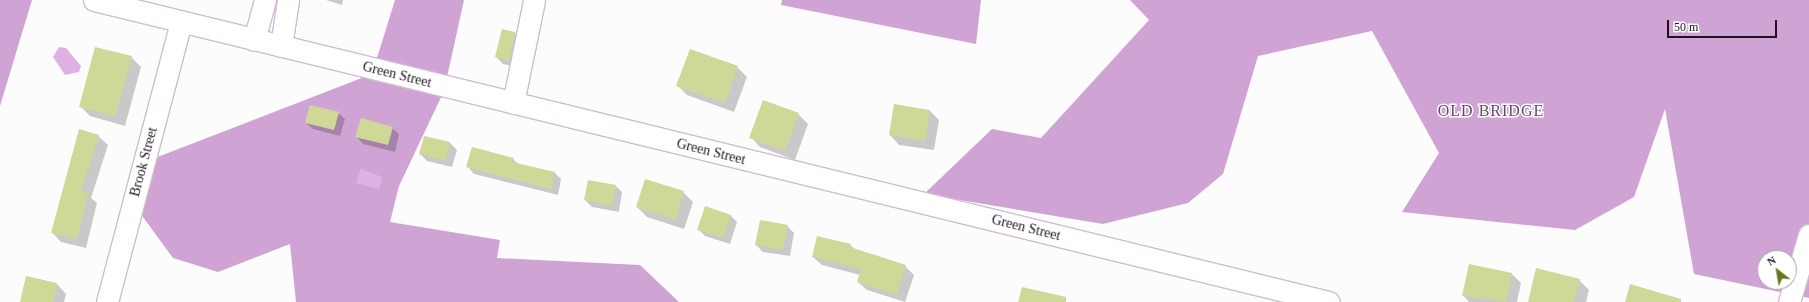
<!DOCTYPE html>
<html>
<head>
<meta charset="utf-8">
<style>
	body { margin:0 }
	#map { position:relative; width:1809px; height:302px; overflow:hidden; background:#fcfcfc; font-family:Georgia,serif }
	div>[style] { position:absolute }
	.forest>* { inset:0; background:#d0a3d5 }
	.water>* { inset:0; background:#e0b2e4 }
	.shadow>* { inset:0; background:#0003 }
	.building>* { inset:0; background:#d0d897 }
	.roads { filter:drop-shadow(1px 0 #d2bad4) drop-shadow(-1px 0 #d2bad4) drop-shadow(0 1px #d2bad4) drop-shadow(0 -1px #d2bad4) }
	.minor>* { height:21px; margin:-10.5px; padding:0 10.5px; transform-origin:10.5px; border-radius:10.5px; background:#fff }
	span { translate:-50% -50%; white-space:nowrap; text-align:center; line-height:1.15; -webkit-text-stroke:3px #fff; paint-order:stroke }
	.street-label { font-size:14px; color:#1c131d }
	.quarter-label { font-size:16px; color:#614c63; letter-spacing:1px }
	.north { position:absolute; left:1757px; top:250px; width:40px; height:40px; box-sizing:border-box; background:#fff; border:1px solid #a4a1a5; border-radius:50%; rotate:329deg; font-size:11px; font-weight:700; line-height:16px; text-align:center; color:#1c131d }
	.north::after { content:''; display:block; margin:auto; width:14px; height:18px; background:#6c731b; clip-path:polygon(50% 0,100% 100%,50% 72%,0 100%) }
	.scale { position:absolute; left:1667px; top:20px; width:110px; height:18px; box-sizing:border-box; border:2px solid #1c131d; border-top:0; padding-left:5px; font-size:12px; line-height:14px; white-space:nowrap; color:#1c131d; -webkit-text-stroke:3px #fff; paint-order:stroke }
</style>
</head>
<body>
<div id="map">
	<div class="forest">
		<div style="clip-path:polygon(0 0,32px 0,0 106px)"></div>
		<div style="clip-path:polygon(395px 0,464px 0,444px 91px,399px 186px,390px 222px,500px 240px,497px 258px,640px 265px,679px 302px,296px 302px,290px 244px,218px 272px,173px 258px,140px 213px,155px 158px,372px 74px)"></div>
		<div style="clip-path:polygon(782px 0,981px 0,976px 44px,781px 5px)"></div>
		<div style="clip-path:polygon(evenodd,1130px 0,1809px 0,1809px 298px,1694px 274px,1665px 109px,1634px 197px,1575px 230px,1402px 212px,1439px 153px,1372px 31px,1258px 56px,1223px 174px,1188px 203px,1103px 224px,924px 194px,992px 129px,1041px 138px,1149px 20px,1130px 0,1765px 258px,1789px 258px,1789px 282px,1765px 282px,1765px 258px)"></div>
	</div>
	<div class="water">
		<div style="clip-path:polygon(59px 47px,66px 48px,81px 66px,79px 72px,65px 75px,53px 57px)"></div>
		<div style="clip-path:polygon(361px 169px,382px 177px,379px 189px,356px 183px)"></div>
	</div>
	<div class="shadow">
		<div style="clip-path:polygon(326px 0,343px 0,342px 5px)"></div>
		<div style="clip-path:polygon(503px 30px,515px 33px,522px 40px,516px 67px,503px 64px,496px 57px)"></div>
		<div style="clip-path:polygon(131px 57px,141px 67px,125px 126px,90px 116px,80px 106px)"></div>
		<div style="clip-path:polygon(737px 67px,747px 77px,734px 112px,687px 95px,678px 86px)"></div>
		<div style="clip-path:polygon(930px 111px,939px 120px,934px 150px,899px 145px,890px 135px)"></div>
		<div style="clip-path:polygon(338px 113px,345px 119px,340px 136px,313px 129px,306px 123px)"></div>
		<div style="clip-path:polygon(798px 114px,808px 124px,795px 160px,760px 147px,751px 137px)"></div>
		<div style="clip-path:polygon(392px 128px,399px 134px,395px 152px,363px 144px,357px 137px)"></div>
		<div style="clip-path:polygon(98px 136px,108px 145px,91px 198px,97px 203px,86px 248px,61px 242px,52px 232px)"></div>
		<div style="clip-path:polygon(425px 137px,450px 143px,457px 150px,452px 167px,427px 161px,420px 154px)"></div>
		<div style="clip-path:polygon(513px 159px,519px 165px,555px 173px,561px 179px,558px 195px,474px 174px,468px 167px)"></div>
		<div style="clip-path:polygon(616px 186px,622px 192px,619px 212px,592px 207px,585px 200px)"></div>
		<div style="clip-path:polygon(683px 192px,693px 202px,684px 229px,647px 217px,637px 207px)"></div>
		<div style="clip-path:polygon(730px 215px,737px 222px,730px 244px,705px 236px,699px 230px)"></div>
		<div style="clip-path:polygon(787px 226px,794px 233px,790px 256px,763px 252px,756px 245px)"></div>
		<div style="clip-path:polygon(850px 245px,856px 250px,905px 266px,914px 275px,905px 302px,867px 290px,858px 282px,860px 275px,822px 265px,813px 257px)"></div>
		<div style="clip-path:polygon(1512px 274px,1521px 283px,1517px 302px,1469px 302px,1463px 295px)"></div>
		<div style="clip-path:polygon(1579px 280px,1589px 290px,1586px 302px,1529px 302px)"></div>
		<div style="clip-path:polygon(57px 284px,66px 294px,64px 302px,21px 302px)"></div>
	</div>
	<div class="building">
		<div style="clip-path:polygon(502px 29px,515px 32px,509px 61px,495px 57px)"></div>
		<div style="clip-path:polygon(95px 47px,132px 56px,115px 117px,79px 107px)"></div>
		<div style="clip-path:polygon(690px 49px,738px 66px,725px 103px,676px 86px)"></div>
		<div style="clip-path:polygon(763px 100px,799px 113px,785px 151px,749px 138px)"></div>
		<div style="clip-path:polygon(894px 104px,930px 110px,925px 141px,889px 135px)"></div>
		<div style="clip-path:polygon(310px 105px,339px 112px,334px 130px,305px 123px)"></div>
		<div style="clip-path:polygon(361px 118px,393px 127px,388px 145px,355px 137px)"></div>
		<div style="clip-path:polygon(79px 129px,99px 135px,81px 191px,88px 193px,77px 239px,51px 233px)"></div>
		<div style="clip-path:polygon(424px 136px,450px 142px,446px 161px,419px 154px)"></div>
		<div style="clip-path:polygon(472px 147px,514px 158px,512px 162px,555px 172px,551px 189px,466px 167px)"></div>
		<div style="clip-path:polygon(645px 179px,684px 191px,675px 220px,636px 207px)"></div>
		<div style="clip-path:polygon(588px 180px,616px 185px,612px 206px,584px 200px)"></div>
		<div style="clip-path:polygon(705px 206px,731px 215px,723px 238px,697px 230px)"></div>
		<div style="clip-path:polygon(760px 220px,788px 225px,783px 250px,755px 245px)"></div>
		<div style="clip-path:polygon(817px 236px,851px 244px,850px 247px,906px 265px,896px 295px,857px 282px,861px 269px,812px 257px)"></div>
		<div style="clip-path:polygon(1469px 264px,1512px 273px,1506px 302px,1462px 296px)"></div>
		<div style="clip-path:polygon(1536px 268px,1580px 279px,1574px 302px,1528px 302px)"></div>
		<div style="clip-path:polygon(26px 276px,57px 283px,53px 302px,20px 302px)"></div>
		<div style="clip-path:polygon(1630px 284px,1681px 299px,1681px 302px,1625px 302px)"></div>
		<div style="clip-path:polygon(1022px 287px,1066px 297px,1066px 302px,1018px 302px)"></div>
	</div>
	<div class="roads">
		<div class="minor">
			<div style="left:94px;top:0;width:1271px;rotate:13.74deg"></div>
			<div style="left:254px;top:40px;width:41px;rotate:-74.6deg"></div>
			<div style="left:281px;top:46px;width:47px;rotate:-81.3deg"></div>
			<div style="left:513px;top:103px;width:104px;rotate:-78.4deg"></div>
			<div style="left:107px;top:302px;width:290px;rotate:-75.2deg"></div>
			<div style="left:1789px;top:302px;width:70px;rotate:-73.4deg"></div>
		</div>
	</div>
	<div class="street-label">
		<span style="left:397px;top:75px;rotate:14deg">Green Street</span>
		<span style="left:711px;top:152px;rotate:14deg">Green Street</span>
		<span style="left:144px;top:162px;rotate:-75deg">Brook Street</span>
		<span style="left:1026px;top:228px;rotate:14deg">Green Street</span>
	</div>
	<div class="quarter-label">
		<span style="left:1491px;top:111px">OLD BRIDGE</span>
	</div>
	<div class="north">N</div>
	<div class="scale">50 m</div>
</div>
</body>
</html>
